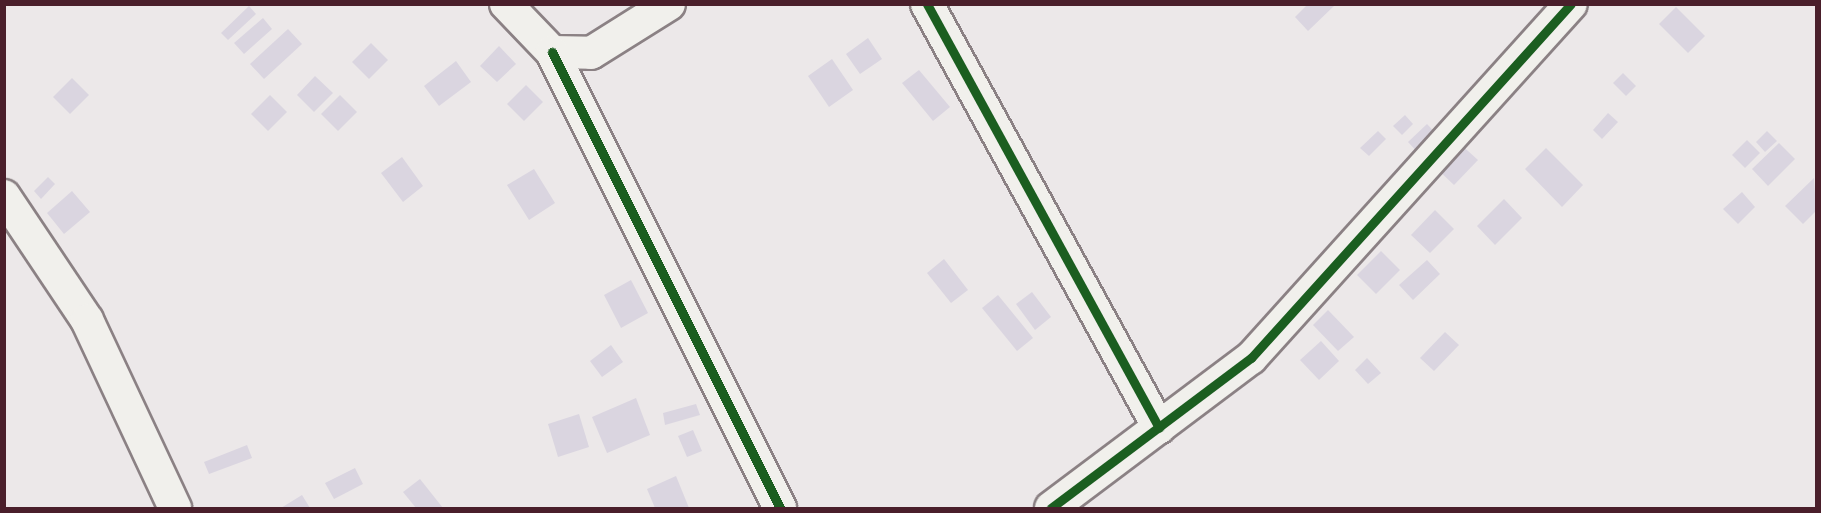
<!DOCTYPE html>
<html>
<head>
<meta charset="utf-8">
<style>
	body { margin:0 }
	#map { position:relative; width:1821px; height:513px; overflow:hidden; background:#ece8e9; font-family:Pangolin,sans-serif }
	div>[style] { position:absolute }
	.building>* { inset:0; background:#dad5e0 }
	.roads { filter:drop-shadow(2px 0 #8b8184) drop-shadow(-2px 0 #8b8184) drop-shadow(0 2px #8b8184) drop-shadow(0 -2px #8b8184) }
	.street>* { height:32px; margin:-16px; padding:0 16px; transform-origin:16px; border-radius:16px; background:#f1f0ec }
	.cycleway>* { height:9px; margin:-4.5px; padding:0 4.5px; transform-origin:4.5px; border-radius:4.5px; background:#1b5e20 }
	span { translate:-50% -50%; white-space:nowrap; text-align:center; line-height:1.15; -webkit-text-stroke:5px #f7f3e8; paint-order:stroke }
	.frame { position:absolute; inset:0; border:6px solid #4a1f2b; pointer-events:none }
</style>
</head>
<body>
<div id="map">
	<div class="building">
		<div style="clip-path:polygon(1308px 4px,1334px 6px,1308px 31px,1295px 17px)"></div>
		<div style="clip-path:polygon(249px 6px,256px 14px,228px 40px,221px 33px)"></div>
		<div style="clip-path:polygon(1676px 7px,1705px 36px,1688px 53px,1659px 24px)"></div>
		<div style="clip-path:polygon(263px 18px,272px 29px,244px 54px,234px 43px)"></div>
		<div style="clip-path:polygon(288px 29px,302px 44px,264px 79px,250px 64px)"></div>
		<div style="clip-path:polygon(868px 38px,882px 59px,860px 74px,846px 54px)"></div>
		<div style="clip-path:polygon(371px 43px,388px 60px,369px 79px,352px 62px)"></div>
		<div style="clip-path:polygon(499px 46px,516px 64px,497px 82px,480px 66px)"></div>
		<div style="clip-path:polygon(832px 59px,853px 90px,829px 107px,808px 76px)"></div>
		<div style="clip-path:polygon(456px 61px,471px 82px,439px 106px,424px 86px)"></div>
		<div style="clip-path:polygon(919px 70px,950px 107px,933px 121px,902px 83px)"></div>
		<div style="clip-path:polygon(1623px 73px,1636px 86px,1626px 96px,1613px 83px)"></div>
		<div style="clip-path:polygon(315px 76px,333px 93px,314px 112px,297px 95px)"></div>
		<div style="clip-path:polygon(72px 78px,89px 95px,70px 114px,53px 97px)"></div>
		<div style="clip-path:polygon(526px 85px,543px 102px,524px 121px,507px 104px)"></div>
		<div style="clip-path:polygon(270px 95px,287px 112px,268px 131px,251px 114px)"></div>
		<div style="clip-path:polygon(340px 95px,357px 112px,338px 131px,321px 114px)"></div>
		<div style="clip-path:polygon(1608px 113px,1618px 122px,1602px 139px,1593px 130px)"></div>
		<div style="clip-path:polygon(1405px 115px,1413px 124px,1402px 135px,1393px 126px)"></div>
		<div style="clip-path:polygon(1427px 124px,1441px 139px,1422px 157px,1408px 142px)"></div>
		<div style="clip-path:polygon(1378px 131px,1386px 139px,1369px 156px,1360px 148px)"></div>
		<div style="clip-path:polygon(1767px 131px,1777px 141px,1765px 152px,1756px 142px)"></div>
		<div style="clip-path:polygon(1747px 140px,1760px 153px,1745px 168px,1732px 155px)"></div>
		<div style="clip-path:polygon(1458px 142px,1478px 160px,1454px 185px,1434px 166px)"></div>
		<div style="clip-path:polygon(1779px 143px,1795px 159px,1768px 186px,1752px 169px)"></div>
		<div style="clip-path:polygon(1546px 148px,1583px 185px,1562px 207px,1525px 169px)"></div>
		<div style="clip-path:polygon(402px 157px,423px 186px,403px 202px,381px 173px)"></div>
		<div style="clip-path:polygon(534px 169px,555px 203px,529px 220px,507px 185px)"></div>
		<div style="clip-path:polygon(48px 177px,55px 184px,41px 199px,34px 191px)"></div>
		<div style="clip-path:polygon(1814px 178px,1816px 211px,1803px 224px,1785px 206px)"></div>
		<div style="clip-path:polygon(72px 191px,90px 212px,64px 234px,47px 213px)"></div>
		<div style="clip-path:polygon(1742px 192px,1755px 207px,1738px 224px,1723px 209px)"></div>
		<div style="clip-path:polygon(1504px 199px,1522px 218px,1495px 245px,1477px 226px)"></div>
		<div style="clip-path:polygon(1435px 210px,1454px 229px,1430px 253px,1411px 235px)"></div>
		<div style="clip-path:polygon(1381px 251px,1400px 270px,1376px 294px,1357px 275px)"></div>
		<div style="clip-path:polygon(944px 259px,968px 290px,951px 303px,927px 273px)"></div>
		<div style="clip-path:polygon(1427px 260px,1440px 274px,1413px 300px,1399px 285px)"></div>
		<div style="clip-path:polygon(631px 280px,648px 313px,621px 328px,604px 295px)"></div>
		<div style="clip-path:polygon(1032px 292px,1051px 317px,1035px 330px,1016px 304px)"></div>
		<div style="clip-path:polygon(998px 295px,1033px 338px,1017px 351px,982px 308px)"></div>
		<div style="clip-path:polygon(1328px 310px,1354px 337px,1338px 351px,1313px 325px)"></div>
		<div style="clip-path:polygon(1445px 332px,1459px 345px,1434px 371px,1420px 358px)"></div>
		<div style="clip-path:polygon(1321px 341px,1339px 361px,1319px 380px,1300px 360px)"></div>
		<div style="clip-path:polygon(611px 345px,623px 362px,602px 377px,590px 361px)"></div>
		<div style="clip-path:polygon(1367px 358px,1381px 373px,1368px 384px,1355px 370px)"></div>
		<div style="clip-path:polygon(636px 398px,650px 435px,607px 453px,592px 417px)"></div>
		<div style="clip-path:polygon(696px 404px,700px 415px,665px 425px,663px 413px)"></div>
		<div style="clip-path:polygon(579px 414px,589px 447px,558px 457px,548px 424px)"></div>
		<div style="clip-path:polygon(693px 430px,702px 451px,687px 457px,678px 436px)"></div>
		<div style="clip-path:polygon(247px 445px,252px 458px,209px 474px,204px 462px)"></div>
		<div style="clip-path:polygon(355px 468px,363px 484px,334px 499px,325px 483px)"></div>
		<div style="clip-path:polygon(676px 476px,689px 508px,655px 508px,647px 489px)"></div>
		<div style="clip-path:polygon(420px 479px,443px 508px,416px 508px,403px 492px)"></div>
		<div style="clip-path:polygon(302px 495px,310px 508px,281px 508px)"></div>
	</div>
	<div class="roads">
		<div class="street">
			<div style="left:506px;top:4px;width:66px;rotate:46.2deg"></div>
			<div style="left:552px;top:52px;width:39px;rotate:1deg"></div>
			<div style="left:591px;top:53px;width:92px;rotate:-32.1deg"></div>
			<div style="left:927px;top:4px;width:483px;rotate:61.3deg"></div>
			<div style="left:552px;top:52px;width:510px;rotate:63.43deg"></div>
			<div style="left:4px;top:196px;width:149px;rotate:56.2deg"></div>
			<div style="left:87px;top:320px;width:208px;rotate:64.9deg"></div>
			<div style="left:1051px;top:508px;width:250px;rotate:-36.9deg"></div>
			<div style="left:1251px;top:358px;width:477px;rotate:-47.9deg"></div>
		</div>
	</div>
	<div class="cycleway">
		<div style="left:927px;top:4px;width:483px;rotate:61.3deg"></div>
		<div style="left:552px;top:52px;width:510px;rotate:63.43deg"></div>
		<div style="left:1051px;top:508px;width:250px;rotate:-36.9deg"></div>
		<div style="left:1251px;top:358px;width:477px;rotate:-47.9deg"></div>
	</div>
	<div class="frame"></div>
</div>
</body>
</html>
